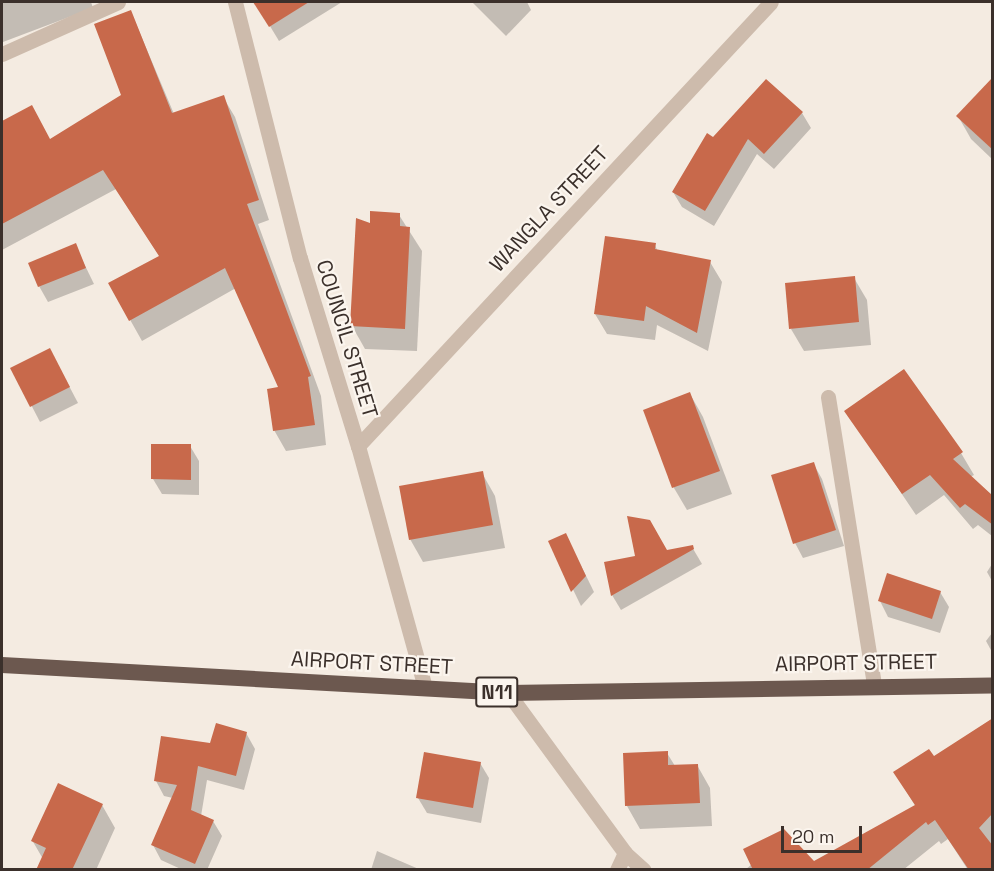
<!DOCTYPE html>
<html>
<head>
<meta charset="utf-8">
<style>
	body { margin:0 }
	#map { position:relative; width:994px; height:871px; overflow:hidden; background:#f4ebe1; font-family:"Space Grotesk",sans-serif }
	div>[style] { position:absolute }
	.shadow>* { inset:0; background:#0003 }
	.building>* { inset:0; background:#c8694b }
	.minor>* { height:15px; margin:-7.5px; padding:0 7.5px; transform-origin:7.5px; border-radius:7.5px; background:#cdbbac }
	.tertiary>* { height:15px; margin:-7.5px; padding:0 7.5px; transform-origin:7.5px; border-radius:7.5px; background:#cdbbac }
	.trunk>* { height:16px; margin:-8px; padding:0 8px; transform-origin:8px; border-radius:8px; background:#6c584f }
	span { translate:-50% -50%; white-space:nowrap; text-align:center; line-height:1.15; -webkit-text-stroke:4.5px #fbf5ee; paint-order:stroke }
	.shield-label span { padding:2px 4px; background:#fbf5ee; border:2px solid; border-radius:4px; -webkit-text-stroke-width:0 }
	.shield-label { font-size:20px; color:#3b302b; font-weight:700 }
	.street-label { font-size:21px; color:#3b302b }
	.frame { position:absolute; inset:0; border:3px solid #3b302b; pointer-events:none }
	.scale { position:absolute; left:781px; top:826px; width:81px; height:27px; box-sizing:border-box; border:3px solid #3b302b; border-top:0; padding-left:8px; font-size:18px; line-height:21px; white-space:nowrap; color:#3b302b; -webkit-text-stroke:4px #fbf5ee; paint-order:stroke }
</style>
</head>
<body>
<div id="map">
	<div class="shadow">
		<div style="clip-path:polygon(2px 2px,91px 2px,93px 8px,3px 42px)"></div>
		<div style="clip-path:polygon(269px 2px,342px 2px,279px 41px,259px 8px)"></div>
		<div style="clip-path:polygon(472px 2px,527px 2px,531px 10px,506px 36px)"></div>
		<div style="clip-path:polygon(131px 12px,174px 114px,223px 97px,235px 117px,269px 220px,258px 224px,321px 396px,326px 445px,286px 451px,274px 430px,280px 388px,236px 288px,142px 341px,110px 284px,160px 257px,116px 189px,2px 250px,2px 123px,31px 107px,50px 141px,123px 95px)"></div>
		<div style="clip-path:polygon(992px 79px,992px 159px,971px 139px,958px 116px)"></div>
		<div style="clip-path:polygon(802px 113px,811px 128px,774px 169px,757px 154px,714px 226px,682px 207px,673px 192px,714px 139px)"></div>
		<div style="clip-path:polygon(399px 215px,422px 251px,417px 351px,365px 349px,352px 326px,371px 225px)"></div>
		<div style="clip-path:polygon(75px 245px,94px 284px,48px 302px,39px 286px)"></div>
		<div style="clip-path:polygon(655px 245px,658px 252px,710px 262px,722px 282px,708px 351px,657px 325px,655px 340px,607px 334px,595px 314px)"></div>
		<div style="clip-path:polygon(854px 278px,867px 300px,871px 345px,804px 351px,791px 329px)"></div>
		<div style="clip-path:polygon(58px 365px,78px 403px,40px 422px,12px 368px)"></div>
		<div style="clip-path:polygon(690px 394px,703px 417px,732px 494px,687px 510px,674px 488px,645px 410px)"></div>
		<div style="clip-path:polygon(846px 411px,961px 453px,974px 475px,970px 477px,992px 495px,992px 536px,978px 525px,973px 529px,944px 495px,916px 515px)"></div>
		<div style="clip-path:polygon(153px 445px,190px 446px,199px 461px,199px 495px,162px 494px,153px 479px)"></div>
		<div style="clip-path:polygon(813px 463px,822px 479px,844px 546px,803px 558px,795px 543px)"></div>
		<div style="clip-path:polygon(482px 473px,495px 496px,505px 548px,423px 562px,410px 539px)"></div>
		<div style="clip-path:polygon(566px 535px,594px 592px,581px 606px,550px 542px)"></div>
		<div style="clip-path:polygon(692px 547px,702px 564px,621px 610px,612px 595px,666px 552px)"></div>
		<div style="clip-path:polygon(992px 564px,992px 581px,987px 572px)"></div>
		<div style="clip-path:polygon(940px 592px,949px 607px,940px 633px,888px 617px,880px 601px)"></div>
		<div style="clip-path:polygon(992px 633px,992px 652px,986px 641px)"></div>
		<div style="clip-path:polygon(992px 719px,992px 870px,968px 870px,948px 839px,941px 844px,939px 841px,903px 870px,745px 870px,752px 864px,814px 863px,916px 807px,895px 773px,933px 758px)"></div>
		<div style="clip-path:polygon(246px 733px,255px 749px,244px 790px,207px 780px,201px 816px,213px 821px,222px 836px,207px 870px,183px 870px,161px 860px,153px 845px,173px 798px,164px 796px,156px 781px,212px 745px)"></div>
		<div style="clip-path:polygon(667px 753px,675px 766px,697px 765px,710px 788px,712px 826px,640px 829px,627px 806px)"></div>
		<div style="clip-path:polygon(480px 763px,489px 778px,481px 823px,427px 813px,418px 798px)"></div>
		<div style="clip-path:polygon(102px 805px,115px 828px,96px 870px,38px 870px,43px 859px,32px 840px)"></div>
		<div style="clip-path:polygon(377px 851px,421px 870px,371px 870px)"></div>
	</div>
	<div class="building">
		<div style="clip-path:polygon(253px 2px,309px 2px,269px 27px)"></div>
		<div style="clip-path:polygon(131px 10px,172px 113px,224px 95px,259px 200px,247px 204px,311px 376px,308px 377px,315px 425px,273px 431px,267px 389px,278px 387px,225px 268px,129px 321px,108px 283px,159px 256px,103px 170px,2px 224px,2px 121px,32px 105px,50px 139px,121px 95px,94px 24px)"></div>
		<div style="clip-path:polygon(993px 77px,993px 150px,956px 116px)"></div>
		<div style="clip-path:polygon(766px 79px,803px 112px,764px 154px,748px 139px,705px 211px,672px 192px,707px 133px,713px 137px)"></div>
		<div style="clip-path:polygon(370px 211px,400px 213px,400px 226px,410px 227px,405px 329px,350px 326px,356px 218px,370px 223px)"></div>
		<div style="clip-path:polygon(605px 236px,656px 243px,655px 249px,711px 260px,697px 333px,646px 306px,644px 321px,594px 314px)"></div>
		<div style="clip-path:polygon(76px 243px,86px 268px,38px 287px,28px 263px)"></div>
		<div style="clip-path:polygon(855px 276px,859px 322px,789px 329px,785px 283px)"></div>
		<div style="clip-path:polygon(50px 348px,70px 387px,30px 407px,10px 368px)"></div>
		<div style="clip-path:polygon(904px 369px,963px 452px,953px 459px,993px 496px,993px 525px,965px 504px,960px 508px,930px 475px,902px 494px,844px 411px)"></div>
		<div style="clip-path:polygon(690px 392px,720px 471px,672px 488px,643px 410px)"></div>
		<div style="clip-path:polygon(151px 444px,191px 444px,191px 480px,151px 479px)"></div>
		<div style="clip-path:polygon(814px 462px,836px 530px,793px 544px,771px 475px)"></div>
		<div style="clip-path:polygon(483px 471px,493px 525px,409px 540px,399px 486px)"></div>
		<div style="clip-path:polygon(627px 516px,650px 520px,667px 550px,693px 545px,694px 549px,611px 596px,604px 562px,635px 556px)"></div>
		<div style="clip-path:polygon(566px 533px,586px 576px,571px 592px,548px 541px)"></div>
		<div style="clip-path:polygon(887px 573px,941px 591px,932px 619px,878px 601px)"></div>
		<div style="clip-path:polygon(993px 718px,993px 813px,979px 828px,993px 846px,993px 870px,969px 870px,935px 820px,928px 825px,926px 822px,867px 870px,753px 870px,743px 849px,784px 829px,814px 861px,915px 805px,893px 772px,929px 749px,934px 756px)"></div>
		<div style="clip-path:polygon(216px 723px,247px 732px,236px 776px,198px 766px,191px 810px,214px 820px,195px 864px,151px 845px,177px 785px,154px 781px,161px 736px,210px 743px)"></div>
		<div style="clip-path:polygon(668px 751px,668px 765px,698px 764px,700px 803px,625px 806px,623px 753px)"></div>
		<div style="clip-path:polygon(424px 752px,481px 762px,473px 808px,416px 798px)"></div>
		<div style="clip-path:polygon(58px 783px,103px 804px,72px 870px,36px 870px,46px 848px,31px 841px)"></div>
	</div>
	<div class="minor">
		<div style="left:2px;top:54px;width:127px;rotate:-24.1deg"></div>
		<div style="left:828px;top:397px;width:291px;rotate:80.9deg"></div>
		<div style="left:358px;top:446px;width:606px;rotate:-47.07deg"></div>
		<div style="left:508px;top:693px;width:198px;rotate:53.8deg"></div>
		<div style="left:625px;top:853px;width:25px;rotate:42deg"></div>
		<div style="left:617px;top:870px;width:19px;rotate:-65deg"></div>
	</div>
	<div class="tertiary">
		<div style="left:235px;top:2px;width:264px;rotate:75.8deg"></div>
		<div style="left:300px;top:258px;width:197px;rotate:72.9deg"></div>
		<div style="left:358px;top:446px;width:251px;rotate:74.5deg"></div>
	</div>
	<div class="trunk">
		<div style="left:2px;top:665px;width:507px;rotate:3.17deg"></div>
		<div style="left:508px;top:693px;width:484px;rotate:-0.9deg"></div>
	</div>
	<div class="shield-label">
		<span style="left:497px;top:692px">N11</span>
	</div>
	<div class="street-label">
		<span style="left:549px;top:209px;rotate:-47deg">WANGLA STREET</span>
		<span style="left:347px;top:339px;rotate:73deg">COUNCIL STREET</span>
		<span style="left:372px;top:663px;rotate:3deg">AIRPORT STREET</span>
		<span style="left:856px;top:663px;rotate:-1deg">AIRPORT STREET</span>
	</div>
	<div class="frame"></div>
	<div class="scale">20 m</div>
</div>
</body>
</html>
